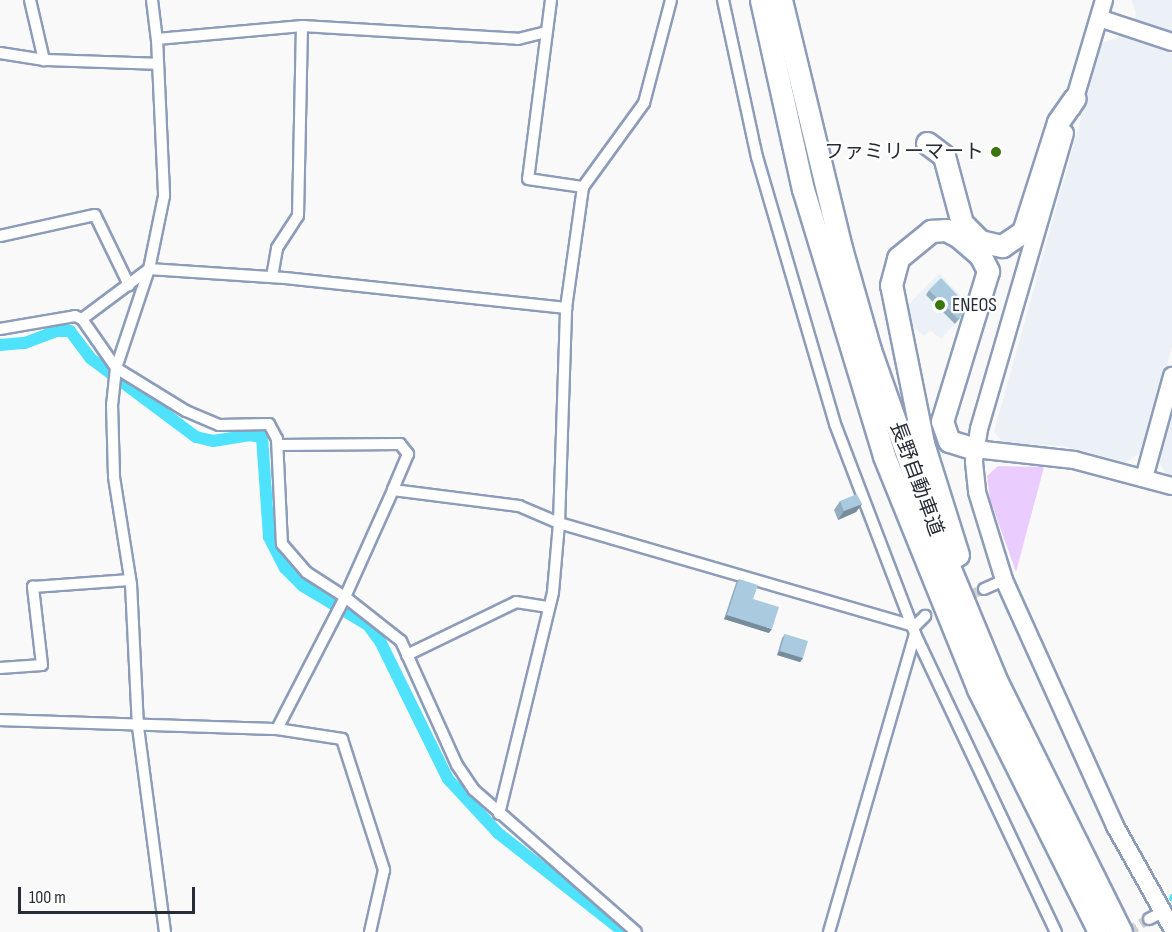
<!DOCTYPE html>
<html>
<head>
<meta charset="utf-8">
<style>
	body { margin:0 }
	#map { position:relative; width:1172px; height:932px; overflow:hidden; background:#f9f9f9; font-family:"Sofia Sans Condensed","Noto Sans JP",sans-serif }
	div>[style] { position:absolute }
	.built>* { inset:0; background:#ecf0f7 }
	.green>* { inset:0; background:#ebccfe }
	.stream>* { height:4px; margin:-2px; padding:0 2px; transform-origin:2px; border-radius:2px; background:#4ee2fc }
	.canal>* { height:12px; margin:-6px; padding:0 6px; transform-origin:6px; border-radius:6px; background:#4ee2fc }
	.street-tunnel>* { height:10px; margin-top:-5px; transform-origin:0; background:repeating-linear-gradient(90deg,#cfd0d2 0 10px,transparent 0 15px) }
	.roads { filter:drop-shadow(2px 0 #8c9cb9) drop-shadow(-2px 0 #8c9cb9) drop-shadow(0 2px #8c9cb9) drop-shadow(0 -2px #8c9cb9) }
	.street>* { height:10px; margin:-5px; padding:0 5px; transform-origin:5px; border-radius:5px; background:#fff }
	.secondary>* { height:16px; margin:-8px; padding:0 8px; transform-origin:8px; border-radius:8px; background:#fff }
	.highway>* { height:21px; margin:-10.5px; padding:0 10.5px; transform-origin:10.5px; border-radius:10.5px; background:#fff }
	.wall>* { inset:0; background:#92aec0 }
	.shaded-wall>* { inset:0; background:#778d9c }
	.building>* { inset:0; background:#aacadf }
	.dots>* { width:16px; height:16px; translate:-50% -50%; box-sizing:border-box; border:3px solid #fff; border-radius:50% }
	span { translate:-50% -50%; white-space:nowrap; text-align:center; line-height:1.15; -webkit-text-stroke:4.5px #fff; paint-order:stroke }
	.poi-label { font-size:20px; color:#262d38 }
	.right { translate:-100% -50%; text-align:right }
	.left { translate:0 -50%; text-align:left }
	.street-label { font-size:20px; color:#262d38 }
	.scale { position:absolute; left:18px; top:887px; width:177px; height:27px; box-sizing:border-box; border:3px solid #262d38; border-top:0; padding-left:8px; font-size:18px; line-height:21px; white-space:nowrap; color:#262d38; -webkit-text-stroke:4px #fff; paint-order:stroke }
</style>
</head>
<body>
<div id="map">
	<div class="built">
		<div style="clip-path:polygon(1131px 0,1172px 0,1172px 33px,1134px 21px,1136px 13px)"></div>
		<div style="clip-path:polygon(1121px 36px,1172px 53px,1172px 347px,1143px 452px,1126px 462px,1063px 446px,1004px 443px,994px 432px,1102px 43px)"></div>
		<div style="clip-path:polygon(939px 273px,971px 306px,941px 339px,930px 330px,924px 336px,905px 320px,909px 304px)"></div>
		<div style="clip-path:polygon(1172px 403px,1172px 475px,1166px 473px,1156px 457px)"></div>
	</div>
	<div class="green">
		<div style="clip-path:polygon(998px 466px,1044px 467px,1016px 572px,990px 499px,987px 476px)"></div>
	</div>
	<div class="stream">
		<div style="left:1171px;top:899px;width:3px;rotate:-72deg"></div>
	</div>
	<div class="canal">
		<div style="left:0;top:345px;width:25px;rotate:-5deg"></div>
		<div style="left:25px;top:343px;width:34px;rotate:-21deg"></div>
		<div style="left:57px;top:331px;width:13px"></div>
		<div style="left:70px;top:331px;width:34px;rotate:53deg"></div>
		<div style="left:90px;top:358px;width:132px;rotate:36.7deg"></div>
		<div style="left:196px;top:437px;width:17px;rotate:13deg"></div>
		<div style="left:213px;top:441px;width:36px;rotate:-9deg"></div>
		<div style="left:249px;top:435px;width:13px;rotate:9deg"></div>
		<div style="left:262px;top:437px;width:100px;rotate:86deg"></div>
		<div style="left:269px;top:537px;width:35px;rotate:63deg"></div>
		<div style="left:285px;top:568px;width:25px;rotate:45deg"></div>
		<div style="left:303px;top:586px;width:76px;rotate:31deg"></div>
		<div style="left:368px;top:625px;width:22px;rotate:54deg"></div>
		<div style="left:381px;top:643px;width:152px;rotate:63.8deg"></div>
		<div style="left:448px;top:779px;width:74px;rotate:47.2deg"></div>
		<div style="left:498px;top:833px;width:160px;rotate:38.2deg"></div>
	</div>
	<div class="street-tunnel">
		<div style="left:960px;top:600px;width:26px;rotate:-25deg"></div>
		<div style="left:1128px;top:932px;width:25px;rotate:-32deg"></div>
	</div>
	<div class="roads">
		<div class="street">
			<div style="left:30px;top:0;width:62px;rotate:76.9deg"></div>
			<div style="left:152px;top:0;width:39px;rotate:83deg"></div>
			<div style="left:157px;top:39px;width:157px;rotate:87.4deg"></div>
			<div style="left:164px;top:196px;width:75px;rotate:101.6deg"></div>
			<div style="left:149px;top:269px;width:104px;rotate:108.4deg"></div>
			<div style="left:116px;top:368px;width:36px;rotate:96deg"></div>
			<div style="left:112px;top:404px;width:73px;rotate:88.4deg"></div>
			<div style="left:114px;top:477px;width:108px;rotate:81deg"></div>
			<div style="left:131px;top:584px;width:143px;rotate:87.2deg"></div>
			<div style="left:138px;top:727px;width:207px;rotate:82.5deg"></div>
			<div style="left:551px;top:0;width:180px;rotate:97.3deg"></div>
			<div style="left:528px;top:179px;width:56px;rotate:8.3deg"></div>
			<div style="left:723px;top:0;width:161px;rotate:77.8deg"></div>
			<div style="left:757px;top:157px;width:278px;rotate:73.7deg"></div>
			<div style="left:835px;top:424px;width:225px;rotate:69.1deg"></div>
			<div style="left:915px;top:634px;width:330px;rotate:64.7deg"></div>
			<div style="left:157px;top:39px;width:146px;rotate:-5.1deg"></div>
			<div style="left:302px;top:26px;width:216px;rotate:3.4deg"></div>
			<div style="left:518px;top:39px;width:29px;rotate:-14deg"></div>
			<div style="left:0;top:53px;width:45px;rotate:9deg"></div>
			<div style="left:44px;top:60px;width:113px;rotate:2deg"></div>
			<div style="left:0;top:236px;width:97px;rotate:-12.5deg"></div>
			<div style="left:95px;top:215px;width:78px;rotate:64.1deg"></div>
			<div style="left:272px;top:277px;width:29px;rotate:-80deg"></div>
			<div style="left:277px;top:248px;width:38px;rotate:-57deg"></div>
			<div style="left:298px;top:216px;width:190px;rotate:-88.8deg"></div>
			<div style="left:82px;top:319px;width:84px;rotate:-36.7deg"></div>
			<div style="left:149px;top:269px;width:136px;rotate:3.8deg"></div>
			<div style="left:285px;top:278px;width:283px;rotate:6.1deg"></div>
			<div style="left:0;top:329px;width:76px;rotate:-9.8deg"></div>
			<div style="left:75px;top:316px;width:8px;rotate:23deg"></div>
			<div style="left:82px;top:319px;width:60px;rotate:55.2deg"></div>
			<div style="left:116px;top:368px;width:82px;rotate:31.6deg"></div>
			<div style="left:186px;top:411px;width:36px;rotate:23deg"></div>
			<div style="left:219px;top:425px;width:50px;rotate:-1.1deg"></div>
			<div style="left:269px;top:424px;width:17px;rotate:62deg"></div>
			<div style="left:277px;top:439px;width:105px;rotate:87.3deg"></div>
			<div style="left:282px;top:544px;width:37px;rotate:49deg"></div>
			<div style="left:306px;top:572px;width:46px;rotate:32.7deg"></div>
			<div style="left:345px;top:597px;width:71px;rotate:38.2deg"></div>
			<div style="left:401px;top:641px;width:136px;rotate:65.7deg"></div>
			<div style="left:457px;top:765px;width:30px;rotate:56deg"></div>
			<div style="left:474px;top:790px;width:215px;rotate:41.2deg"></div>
			<div style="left:278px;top:445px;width:122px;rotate:-0.5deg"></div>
			<div style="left:400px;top:444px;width:13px;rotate:51deg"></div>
			<div style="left:408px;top:454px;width:39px;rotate:113deg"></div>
			<div style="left:984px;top:589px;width:22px;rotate:-24deg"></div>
			<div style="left:914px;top:627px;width:16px;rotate:-45deg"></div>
			<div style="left:407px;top:655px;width:121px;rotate:-25.9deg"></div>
			<div style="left:516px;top:602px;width:33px;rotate:9deg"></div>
			<div style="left:0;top:668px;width:42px;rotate:-4.1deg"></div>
			<div style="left:42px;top:665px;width:79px;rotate:-96.6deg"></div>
			<div style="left:33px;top:587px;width:97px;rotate:-4.1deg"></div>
			<div style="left:0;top:720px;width:277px;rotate:1.9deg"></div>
			<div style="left:277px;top:729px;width:148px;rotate:-62.7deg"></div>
			<div style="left:345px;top:597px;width:117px;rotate:-65.8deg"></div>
			<div style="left:393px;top:490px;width:127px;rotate:7.2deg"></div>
			<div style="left:519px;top:506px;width:43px;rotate:23deg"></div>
			<div style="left:559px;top:523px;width:366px;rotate:16.2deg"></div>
			<div style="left:277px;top:729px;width:66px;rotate:8.7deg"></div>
			<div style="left:342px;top:739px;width:138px;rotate:72.2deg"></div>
			<div style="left:384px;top:870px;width:64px;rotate:102.7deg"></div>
			<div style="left:499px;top:814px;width:228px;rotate:-76.3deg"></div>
			<div style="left:553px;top:592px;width:69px;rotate:-85deg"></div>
			<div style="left:559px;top:523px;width:215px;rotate:-88.1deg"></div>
			<div style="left:566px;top:308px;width:122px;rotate:-82deg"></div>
			<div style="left:583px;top:187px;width:104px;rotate:-54deg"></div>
			<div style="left:644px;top:103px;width:106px;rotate:-75.3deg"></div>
			<div style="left:1149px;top:919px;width:16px;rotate:-27deg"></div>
			<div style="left:829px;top:932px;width:310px;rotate:-73.9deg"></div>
		</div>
		<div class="secondary">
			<div style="left:1099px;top:18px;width:77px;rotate:18.2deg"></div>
			<div style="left:1072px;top:108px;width:113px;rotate:-73.5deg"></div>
			<div style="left:1065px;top:133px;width:308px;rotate:106.2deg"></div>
			<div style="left:979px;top:429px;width:33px;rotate:99deg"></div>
			<div style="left:974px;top:462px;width:30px;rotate:84deg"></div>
			<div style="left:977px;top:492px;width:92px;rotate:72.9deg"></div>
			<div style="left:1004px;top:580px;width:270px;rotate:65.7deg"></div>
			<div style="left:1115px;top:826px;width:117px;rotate:60.8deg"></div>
			<div style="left:975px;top:449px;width:100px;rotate:6.3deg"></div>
			<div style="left:1074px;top:460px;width:101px;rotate:14.9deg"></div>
			<div style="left:1144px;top:478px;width:106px;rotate:-74.6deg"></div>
		</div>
		<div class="highway">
			<div style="left:761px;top:0;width:194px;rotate:77.5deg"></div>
			<div style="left:803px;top:189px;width:279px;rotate:73.1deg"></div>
			<div style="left:884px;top:456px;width:251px;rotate:68deg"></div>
			<div style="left:978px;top:689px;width:271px;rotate:63.5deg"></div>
			<div style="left:781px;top:0;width:255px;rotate:76.4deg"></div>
			<div style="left:841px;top:248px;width:106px;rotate:74.1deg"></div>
			<div style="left:870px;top:350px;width:178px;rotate:70.6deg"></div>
			<div style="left:929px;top:518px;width:175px;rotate:67.5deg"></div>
			<div style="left:996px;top:680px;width:281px;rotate:63.6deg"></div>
			<div style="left:927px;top:143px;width:21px;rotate:37deg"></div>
			<div style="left:944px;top:156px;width:69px;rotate:75deg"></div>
			<div style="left:962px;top:223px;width:25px;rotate:45deg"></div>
			<div style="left:980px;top:241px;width:23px;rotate:13deg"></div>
			<div style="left:1002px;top:246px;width:25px;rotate:-34deg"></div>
			<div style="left:1023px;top:232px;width:115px;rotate:-72.3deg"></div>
			<div style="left:1058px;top:122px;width:29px;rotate:-55deg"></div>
			<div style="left:958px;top:555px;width:117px;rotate:-107.4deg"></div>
			<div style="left:923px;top:443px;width:161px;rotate:-101.4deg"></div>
			<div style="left:891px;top:285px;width:28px;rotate:-75deg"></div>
			<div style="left:898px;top:258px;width:43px;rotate:-39.3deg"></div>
			<div style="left:931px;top:231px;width:15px;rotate:-4deg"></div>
			<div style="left:946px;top:230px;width:15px;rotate:28deg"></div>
			<div style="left:959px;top:237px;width:28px;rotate:41deg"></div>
			<div style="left:980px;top:255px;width:18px;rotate:63deg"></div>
			<div style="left:988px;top:271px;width:157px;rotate:107deg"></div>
			<div style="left:942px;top:421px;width:21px;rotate:71deg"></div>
			<div style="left:949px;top:441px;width:27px;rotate:17deg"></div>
		</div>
	</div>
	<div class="wall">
		<div style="clip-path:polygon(929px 290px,960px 318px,955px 324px,926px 295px)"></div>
		<div style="clip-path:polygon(840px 501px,862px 504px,856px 512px,838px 520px,834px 510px)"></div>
		<div style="clip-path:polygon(739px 579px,753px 599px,769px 633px,724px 619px,736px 583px)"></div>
		<div style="clip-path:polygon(785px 634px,803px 658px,800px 662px,777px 655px,782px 638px)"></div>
	</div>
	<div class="shaded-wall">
		<div style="clip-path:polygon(862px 504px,856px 512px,838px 520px,844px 511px)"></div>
		<div style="clip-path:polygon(727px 615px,772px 629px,769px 633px,724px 619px)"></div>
		<div style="clip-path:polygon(780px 651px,803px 658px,800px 662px,777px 655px)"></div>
	</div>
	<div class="building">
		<div style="clip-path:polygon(941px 278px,966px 304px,963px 314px,958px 319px,929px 290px)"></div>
		<div style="clip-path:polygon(857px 494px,862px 504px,844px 511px,840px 501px)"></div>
		<div style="clip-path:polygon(739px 579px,758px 585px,753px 599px,779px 607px,772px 629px,727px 615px)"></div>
		<div style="clip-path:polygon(785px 634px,808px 641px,803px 658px,780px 651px)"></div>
	</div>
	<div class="dots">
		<div style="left:996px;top:152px;background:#39760e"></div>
		<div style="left:940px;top:305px;background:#39760e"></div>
	</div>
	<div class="poi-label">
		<span class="right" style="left:984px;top:152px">ファミリーマート</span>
		<span class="left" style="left:952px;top:305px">ENEOS</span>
	</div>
	<div class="street-label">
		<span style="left:916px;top:479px;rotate:70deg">長野自動車道</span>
	</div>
	<div class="scale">100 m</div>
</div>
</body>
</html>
